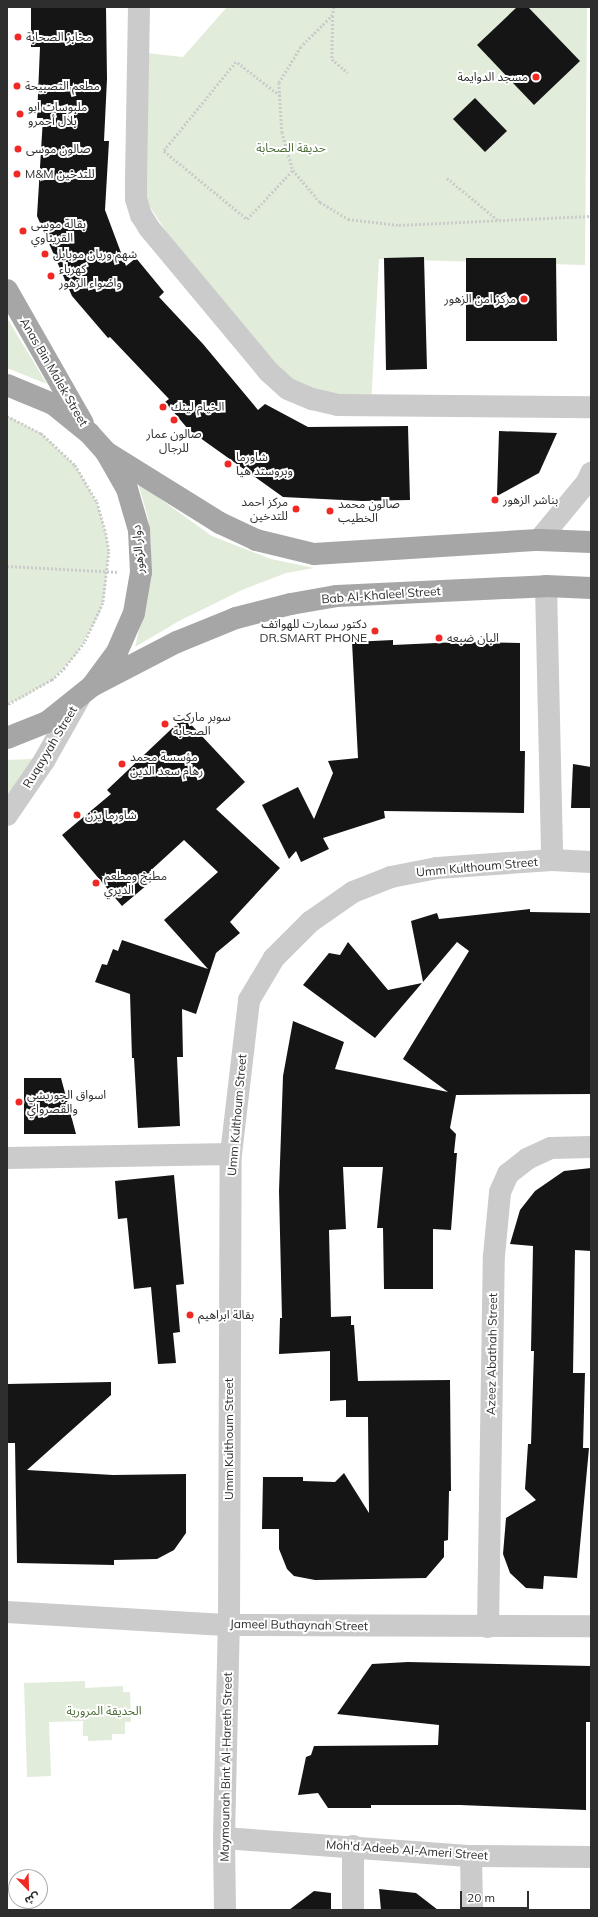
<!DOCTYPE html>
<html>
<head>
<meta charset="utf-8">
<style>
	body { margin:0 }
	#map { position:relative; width:598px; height:1917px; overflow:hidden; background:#fff; font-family:Mulish,"Noto Sans Arabic",sans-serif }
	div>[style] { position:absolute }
	.green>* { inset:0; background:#e2ecda }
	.building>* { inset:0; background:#151515 }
	.path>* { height:2.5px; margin-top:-1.25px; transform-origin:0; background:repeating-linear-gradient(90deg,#cbcbcb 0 2px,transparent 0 4px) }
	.minor>* { height:22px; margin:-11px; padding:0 11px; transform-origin:11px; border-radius:11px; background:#cbcbcb }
	.major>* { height:22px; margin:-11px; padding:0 11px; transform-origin:11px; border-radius:11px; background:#a6a6a6 }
	.dots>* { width:11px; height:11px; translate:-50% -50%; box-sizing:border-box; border:2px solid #fff; border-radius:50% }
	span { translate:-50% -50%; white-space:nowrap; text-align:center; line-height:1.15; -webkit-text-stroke:4px #fff; paint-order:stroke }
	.poi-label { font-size:12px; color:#2e2e2e }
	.left { translate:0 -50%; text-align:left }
	.right { translate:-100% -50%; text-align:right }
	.park-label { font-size:12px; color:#4c6c38 }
	.street-label { font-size:12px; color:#2e2e2e }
	.frame { position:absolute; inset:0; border:8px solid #2e2e2e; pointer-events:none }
	.north { position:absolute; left:8px; top:1869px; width:40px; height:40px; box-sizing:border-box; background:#fff; border:1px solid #ababab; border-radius:50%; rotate:157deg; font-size:11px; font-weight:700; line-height:16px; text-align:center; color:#2e2e2e }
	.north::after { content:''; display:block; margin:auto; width:14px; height:18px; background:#f02925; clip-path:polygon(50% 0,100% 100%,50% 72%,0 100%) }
	.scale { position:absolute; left:460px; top:1891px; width:69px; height:18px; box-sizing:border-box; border:2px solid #2e2e2e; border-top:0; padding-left:5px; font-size:12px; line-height:14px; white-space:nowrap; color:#2e2e2e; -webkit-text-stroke:3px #fff; paint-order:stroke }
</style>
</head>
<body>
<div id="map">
	<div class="green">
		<div style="clip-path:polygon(227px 7px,587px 7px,585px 265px,379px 259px,371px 406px,264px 379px,144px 198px,146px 53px,183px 57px)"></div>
		<div style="clip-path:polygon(7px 318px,47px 384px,7px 368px)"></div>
		<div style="clip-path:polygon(7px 416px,41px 433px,75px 465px,97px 502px,106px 533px,109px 552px,105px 593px,100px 613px,76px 655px,52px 680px,23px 698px,7px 704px)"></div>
		<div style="clip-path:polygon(138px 483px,212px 536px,271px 559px,314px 568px,286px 573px,242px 590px,179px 621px,135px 647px,144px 609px,151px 544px,148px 518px)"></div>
		<div style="clip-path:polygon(32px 759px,7px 799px,7px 760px)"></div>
		<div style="clip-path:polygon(85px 1681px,85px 1688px,123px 1686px,123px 1692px,130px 1692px,131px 1722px,125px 1722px,125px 1734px,112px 1734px,112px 1740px,88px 1741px,88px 1736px,83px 1736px,83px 1721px,49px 1722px,51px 1776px,27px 1777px,24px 1683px)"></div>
	</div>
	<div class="building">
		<div style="clip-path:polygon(31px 7px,106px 7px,107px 79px,104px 141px,109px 141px,105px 210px,126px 266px,136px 258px,164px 292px,159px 297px,203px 344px,258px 410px,265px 404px,308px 427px,408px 426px,410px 500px,362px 501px,283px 497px,196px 435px,194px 436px,165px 402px,169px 399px,110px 337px,108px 338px,72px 296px,37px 216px,43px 118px,37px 118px,40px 47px,31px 47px)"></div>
		<div style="clip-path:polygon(517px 7px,528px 7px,580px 61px,534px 105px,477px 45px)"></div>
		<div style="clip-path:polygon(475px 98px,507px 131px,485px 152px,453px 119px)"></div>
		<div style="clip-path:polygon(424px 257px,427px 369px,386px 370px,384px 258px)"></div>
		<div style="clip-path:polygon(466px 258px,556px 258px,557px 341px,466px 341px)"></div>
		<div style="clip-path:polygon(499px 431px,557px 433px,539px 473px,497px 496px)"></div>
		<div style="clip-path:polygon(393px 640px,393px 645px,458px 642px,520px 643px,520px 751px,525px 751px,524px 813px,384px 811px,385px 818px,323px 838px,329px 849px,301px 862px,296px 851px,289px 859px,262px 805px,298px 787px,314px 819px,333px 773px,328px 761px,358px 758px,352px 642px)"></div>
		<div style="clip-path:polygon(184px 717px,245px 782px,216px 809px,280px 868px,230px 922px,240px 933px,216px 953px,196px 1014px,182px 1009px,183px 1057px,177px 1057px,180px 1126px,138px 1128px,134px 1058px,132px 1058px,130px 994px,95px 982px,102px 964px,107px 965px,113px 949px,118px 951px,122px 940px,208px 969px,164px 920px,218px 872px,184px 840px,149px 872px,154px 879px,122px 906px,62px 835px,111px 794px,107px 790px)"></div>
		<div style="clip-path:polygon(573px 764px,591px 767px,591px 808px,571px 808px)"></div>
		<div style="clip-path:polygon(530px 909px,530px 912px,591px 913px,591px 1094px,456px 1095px,450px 1128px,456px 1134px,454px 1153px,457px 1153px,451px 1230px,433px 1229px,433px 1289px,384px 1289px,383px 1228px,377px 1228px,383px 1167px,343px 1167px,346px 1229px,329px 1230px,331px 1317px,351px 1316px,351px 1325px,354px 1325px,358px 1381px,450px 1380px,451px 1491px,449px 1491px,448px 1540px,444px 1541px,444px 1557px,426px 1578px,315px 1580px,294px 1576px,287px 1569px,279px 1549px,279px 1529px,262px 1529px,263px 1477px,303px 1477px,303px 1481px,335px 1482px,344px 1473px,369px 1513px,368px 1417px,346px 1417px,346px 1400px,330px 1401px,330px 1351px,279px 1354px,280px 1318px,282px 1318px,279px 1191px,283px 1076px,293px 1021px,344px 1042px,335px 1069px,448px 1092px,403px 1059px,469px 951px,457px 942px,423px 982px,411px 921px,437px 913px,439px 919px)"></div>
		<div style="clip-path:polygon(348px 942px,388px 990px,422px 983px,375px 1038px,303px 985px,329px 953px,340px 955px)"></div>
		<div style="clip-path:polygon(24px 1078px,61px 1078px,76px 1134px,24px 1134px)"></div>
		<div style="clip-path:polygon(591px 1168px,591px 1251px,575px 1250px,573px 1373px,585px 1373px,583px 1448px,589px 1448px,577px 1578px,544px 1576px,543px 1589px,526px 1588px,510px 1573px,503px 1554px,506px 1518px,536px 1500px,525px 1489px,528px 1444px,531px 1444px,534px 1351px,531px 1351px,533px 1246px,510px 1244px,520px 1210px,535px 1191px,564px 1171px)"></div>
		<div style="clip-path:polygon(174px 1175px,184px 1284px,176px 1285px,180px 1332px,173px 1333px,176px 1363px,158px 1364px,151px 1287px,134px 1289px,127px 1218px,118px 1219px,115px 1181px)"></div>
		<div style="clip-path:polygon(111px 1382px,111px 1395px,27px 1470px,113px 1475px,186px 1474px,186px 1533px,174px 1550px,157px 1559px,114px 1560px,114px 1565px,17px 1563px,15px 1443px,7px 1443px,7px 1384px)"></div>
		<div style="clip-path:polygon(408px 1662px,591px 1666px,591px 1722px,586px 1722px,586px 1810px,460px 1805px,371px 1805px,371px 1808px,328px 1808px,318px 1793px,298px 1795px,306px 1757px,311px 1755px,314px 1746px,438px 1745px,439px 1725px,337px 1714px,372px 1664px)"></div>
		<div style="clip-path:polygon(379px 1889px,416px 1893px,438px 1910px,381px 1910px)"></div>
		<div style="clip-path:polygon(314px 1891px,331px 1893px,331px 1910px,289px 1910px)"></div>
	</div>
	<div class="path">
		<div style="left:334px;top:7px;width:8px;rotate:97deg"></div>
		<div style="left:333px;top:15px;width:45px;rotate:135deg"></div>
		<div style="left:301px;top:47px;width:42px;rotate:121.4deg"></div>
		<div style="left:279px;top:83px;width:49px;rotate:86.5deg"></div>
		<div style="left:282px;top:132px;width:40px;rotate:74deg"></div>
		<div style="left:293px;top:170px;width:42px;rotate:49.8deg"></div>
		<div style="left:320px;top:202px;width:33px;rotate:31deg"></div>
		<div style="left:348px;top:219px;width:51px;rotate:6.7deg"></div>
		<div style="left:399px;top:225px;width:192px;rotate:-2.7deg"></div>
		<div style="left:333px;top:16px;width:43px;rotate:91.3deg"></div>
		<div style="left:332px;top:59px;width:21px;rotate:41deg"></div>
		<div style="left:280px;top:96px;width:56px;rotate:-142.3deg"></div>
		<div style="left:236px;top:62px;width:114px;rotate:129deg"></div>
		<div style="left:164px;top:151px;width:107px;rotate:39.3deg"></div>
		<div style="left:247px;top:219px;width:67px;rotate:-46.8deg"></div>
		<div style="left:447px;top:178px;width:66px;rotate:39.5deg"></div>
		<div style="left:7px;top:416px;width:38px;rotate:27deg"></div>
		<div style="left:41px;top:433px;width:47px;rotate:43.3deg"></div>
		<div style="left:75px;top:465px;width:43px;rotate:59.3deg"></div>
		<div style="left:97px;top:502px;width:32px;rotate:74deg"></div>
		<div style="left:106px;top:533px;width:19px;rotate:81deg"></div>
		<div style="left:109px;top:552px;width:51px;rotate:96.7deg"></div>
		<div style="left:103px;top:603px;width:43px;rotate:114.8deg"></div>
		<div style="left:85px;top:642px;width:33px;rotate:128deg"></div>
		<div style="left:65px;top:668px;width:18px;rotate:137deg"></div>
		<div style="left:52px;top:680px;width:51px;rotate:150.9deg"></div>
		<div style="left:7px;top:566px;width:112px;rotate:3.1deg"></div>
	</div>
	<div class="minor">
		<div style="left:139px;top:7px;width:180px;rotate:91deg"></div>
		<div style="left:136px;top:187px;width:12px;rotate:90deg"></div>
		<div style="left:136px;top:199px;width:17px;rotate:73deg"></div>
		<div style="left:141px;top:215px;width:15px;rotate:58deg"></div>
		<div style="left:149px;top:228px;width:187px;rotate:50.2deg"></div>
		<div style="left:269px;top:372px;width:25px;rotate:42deg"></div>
		<div style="left:288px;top:389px;width:26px;rotate:23deg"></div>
		<div style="left:312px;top:399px;width:27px;rotate:13deg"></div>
		<div style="left:338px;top:405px;width:253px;rotate:0.5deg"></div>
		<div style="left:539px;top:540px;width:75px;rotate:-50.4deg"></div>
		<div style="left:587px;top:482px;width:10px;rotate:-66deg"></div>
		<div style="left:546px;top:586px;width:274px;rotate:88.7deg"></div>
		<div style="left:7px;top:815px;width:65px;rotate:-55.6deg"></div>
		<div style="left:44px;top:761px;width:71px;rotate:-60.6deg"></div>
		<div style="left:7px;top:1158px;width:224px;rotate:-1deg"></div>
		<div style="left:7px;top:1612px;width:222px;rotate:3.4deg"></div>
		<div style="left:229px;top:1625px;width:362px;rotate:0.2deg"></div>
		<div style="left:488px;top:1627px;width:371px;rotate:-89.1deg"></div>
		<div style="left:494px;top:1256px;width:64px;rotate:-84.6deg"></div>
		<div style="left:500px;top:1192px;width:20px;rotate:-66deg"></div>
		<div style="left:508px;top:1174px;width:24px;rotate:-38deg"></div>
		<div style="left:527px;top:1159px;width:26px;rotate:-25deg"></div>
		<div style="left:551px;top:1148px;width:40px;rotate:-1.4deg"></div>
		<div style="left:224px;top:1838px;width:248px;rotate:4.2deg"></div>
		<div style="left:471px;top:1856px;width:120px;rotate:0.5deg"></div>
		<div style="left:471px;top:1856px;width:54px;rotate:88.9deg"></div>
		<div style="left:225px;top:1910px;width:72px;rotate:-90.8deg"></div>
		<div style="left:224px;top:1838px;width:213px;rotate:-88.7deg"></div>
		<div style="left:229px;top:1625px;width:471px;rotate:-89.8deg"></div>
		<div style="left:231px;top:1154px;width:155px;rotate:-83.3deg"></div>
		<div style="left:249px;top:1000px;width:49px;rotate:-59.2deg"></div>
		<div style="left:274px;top:958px;width:51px;rotate:-45deg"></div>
		<div style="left:310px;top:922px;width:52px;rotate:-34.9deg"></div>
		<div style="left:353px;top:892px;width:41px;rotate:-21.5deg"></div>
		<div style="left:391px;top:877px;width:47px;rotate:-11.1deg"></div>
		<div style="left:437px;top:868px;width:115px;rotate:-4deg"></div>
		<div style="left:552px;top:860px;width:39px;rotate:3deg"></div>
		<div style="left:353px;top:1910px;width:64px;rotate:-90deg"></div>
	</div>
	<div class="major">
		<div style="left:7px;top:290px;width:153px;rotate:60.3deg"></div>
		<div style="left:7px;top:385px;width:50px;rotate:22.4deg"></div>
		<div style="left:53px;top:404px;width:46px;rotate:38.9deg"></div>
		<div style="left:89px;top:433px;width:25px;rotate:48deg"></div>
		<div style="left:106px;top:452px;width:43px;rotate:60.4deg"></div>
		<div style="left:127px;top:489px;width:43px;rotate:73.7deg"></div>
		<div style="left:139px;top:530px;width:42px;rotate:87.3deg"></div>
		<div style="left:141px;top:572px;width:42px;rotate:99.7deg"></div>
		<div style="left:134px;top:613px;width:43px;rotate:113.6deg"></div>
		<div style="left:117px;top:652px;width:42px;rotate:126.3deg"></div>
		<div style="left:92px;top:686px;width:58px;rotate:141.3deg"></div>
		<div style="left:47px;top:722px;width:43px;rotate:158.2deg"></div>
		<div style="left:106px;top:452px;width:134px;rotate:31.9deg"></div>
		<div style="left:220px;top:523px;width:40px;rotate:25deg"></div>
		<div style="left:256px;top:540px;width:60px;rotate:13.6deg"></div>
		<div style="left:314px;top:554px;width:225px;rotate:-3.6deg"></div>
		<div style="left:539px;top:540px;width:52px;rotate:2.2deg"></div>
		<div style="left:92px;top:686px;width:96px;rotate:-27.4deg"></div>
		<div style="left:177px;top:642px;width:64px;rotate:-22.1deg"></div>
		<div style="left:236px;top:618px;width:57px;rotate:-14.3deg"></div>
		<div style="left:291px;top:604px;width:47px;rotate:-9.9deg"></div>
		<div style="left:337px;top:596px;width:209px;rotate:-2.7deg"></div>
		<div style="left:546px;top:586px;width:45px;rotate:2.5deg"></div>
	</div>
	<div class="dots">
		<div style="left:18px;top:37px;background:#f02925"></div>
		<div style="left:536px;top:77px;background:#f02925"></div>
		<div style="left:17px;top:86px;background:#f02925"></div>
		<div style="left:20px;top:114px;background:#f02925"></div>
		<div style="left:18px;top:149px;background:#f02925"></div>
		<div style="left:17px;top:174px;background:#f02925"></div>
		<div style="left:23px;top:231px;background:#f02925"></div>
		<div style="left:45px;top:254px;background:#f02925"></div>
		<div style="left:51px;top:276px;background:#f02925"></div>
		<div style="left:524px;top:299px;background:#f02925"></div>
		<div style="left:163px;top:407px;background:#f02925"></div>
		<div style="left:174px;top:420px;background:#f02925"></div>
		<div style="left:228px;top:464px;background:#f02925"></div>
		<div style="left:495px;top:500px;background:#f02925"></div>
		<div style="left:296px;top:509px;background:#f02925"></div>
		<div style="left:330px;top:511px;background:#f02925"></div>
		<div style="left:375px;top:631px;background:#f02925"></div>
		<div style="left:439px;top:638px;background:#f02925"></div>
		<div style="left:165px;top:724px;background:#f02925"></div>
		<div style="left:122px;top:764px;background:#f02925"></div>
		<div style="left:77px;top:815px;background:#f02925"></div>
		<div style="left:96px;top:883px;background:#f02925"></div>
		<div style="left:19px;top:1102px;background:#f02925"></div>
		<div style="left:190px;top:1315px;background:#f02925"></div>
	</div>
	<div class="poi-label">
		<span class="left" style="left:26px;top:37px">مخابز الصحابة</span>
		<span class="right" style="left:528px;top:77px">مسجد الدوايمة</span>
		<span class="left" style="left:25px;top:86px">مطعم التصبيحة</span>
		<span class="left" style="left:28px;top:114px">ملبوسات ابو<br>بلال أحمرو</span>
		<span class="left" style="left:26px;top:149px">صالون موسى</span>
		<span class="left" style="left:25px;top:174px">M&amp;M للتدخين</span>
		<span class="left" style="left:31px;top:231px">بقالة موسى<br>القريناوي</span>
		<span class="left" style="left:53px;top:254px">شهم وريان موبايل</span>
		<span class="left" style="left:59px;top:276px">كهرباء<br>واضواء الزهور</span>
		<span class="right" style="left:516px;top:299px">مركز امن الزهور</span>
		<span class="left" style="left:171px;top:407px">الخيام لينك</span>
		<span style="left:174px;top:441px">صالون عمار<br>للرجال</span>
		<span class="left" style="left:236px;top:464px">شاورما<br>وبروستد هيا</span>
		<span class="left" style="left:503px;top:500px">بناشر الزهور</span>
		<span class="right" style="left:288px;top:509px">مركز احمد<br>للتدخين</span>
		<span class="left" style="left:338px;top:511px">صالون محمد<br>الخطيب</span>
		<span class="right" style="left:367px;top:631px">دكتور سمارت للهواتف<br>DR.SMART PHONE</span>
		<span class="left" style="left:447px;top:638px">البان ضبعه</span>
		<span class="left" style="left:173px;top:724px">سوبر ماركت<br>الصحابة</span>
		<span class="left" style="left:130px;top:764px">مؤسسة محمد<br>رهام سعد الدين</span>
		<span class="left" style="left:85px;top:815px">شاورما يزن</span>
		<span class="left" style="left:104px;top:883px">مطبخ ومطعم<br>الديري</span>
		<span class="left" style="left:27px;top:1102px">اسواق الجوريشي<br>والقصرواي</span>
		<span class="left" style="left:198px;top:1315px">بقالة ابراهيم</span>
	</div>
	<div class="park-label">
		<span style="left:291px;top:148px">حديقة الصحابة</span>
		<span style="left:104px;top:1711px">الحديقة المرورية</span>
	</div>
	<div class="street-label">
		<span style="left:54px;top:372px;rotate:60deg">Anas Bin Malek Street</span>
		<span style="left:138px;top:549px;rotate:-94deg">دوار الزهور</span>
		<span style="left:381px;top:595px;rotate:-4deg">Bab Al-Khaleel Street</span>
		<span style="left:50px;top:747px;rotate:-59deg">Ruqayyah Street</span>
		<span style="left:477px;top:867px;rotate:-5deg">Umm Kulthoum Street</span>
		<span style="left:237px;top:1115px;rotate:-85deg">Umm Kulthoum Street</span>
		<span style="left:492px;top:1354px;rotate:-89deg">Azeez Abathah Street</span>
		<span style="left:229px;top:1439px;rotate:-90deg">Umm Kulthoum Street</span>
		<span style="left:299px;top:1625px;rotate:1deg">Jameel Buthaynah Street</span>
		<span style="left:226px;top:1767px;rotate:-89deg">Maymounah Bint Al-Hareth Street</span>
		<span style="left:407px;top:1850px;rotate:4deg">Moh'd Adeeb Al-Ameri Street</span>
	</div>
	<div class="frame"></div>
	<div class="north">ش</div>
	<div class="scale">20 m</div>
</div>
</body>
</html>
